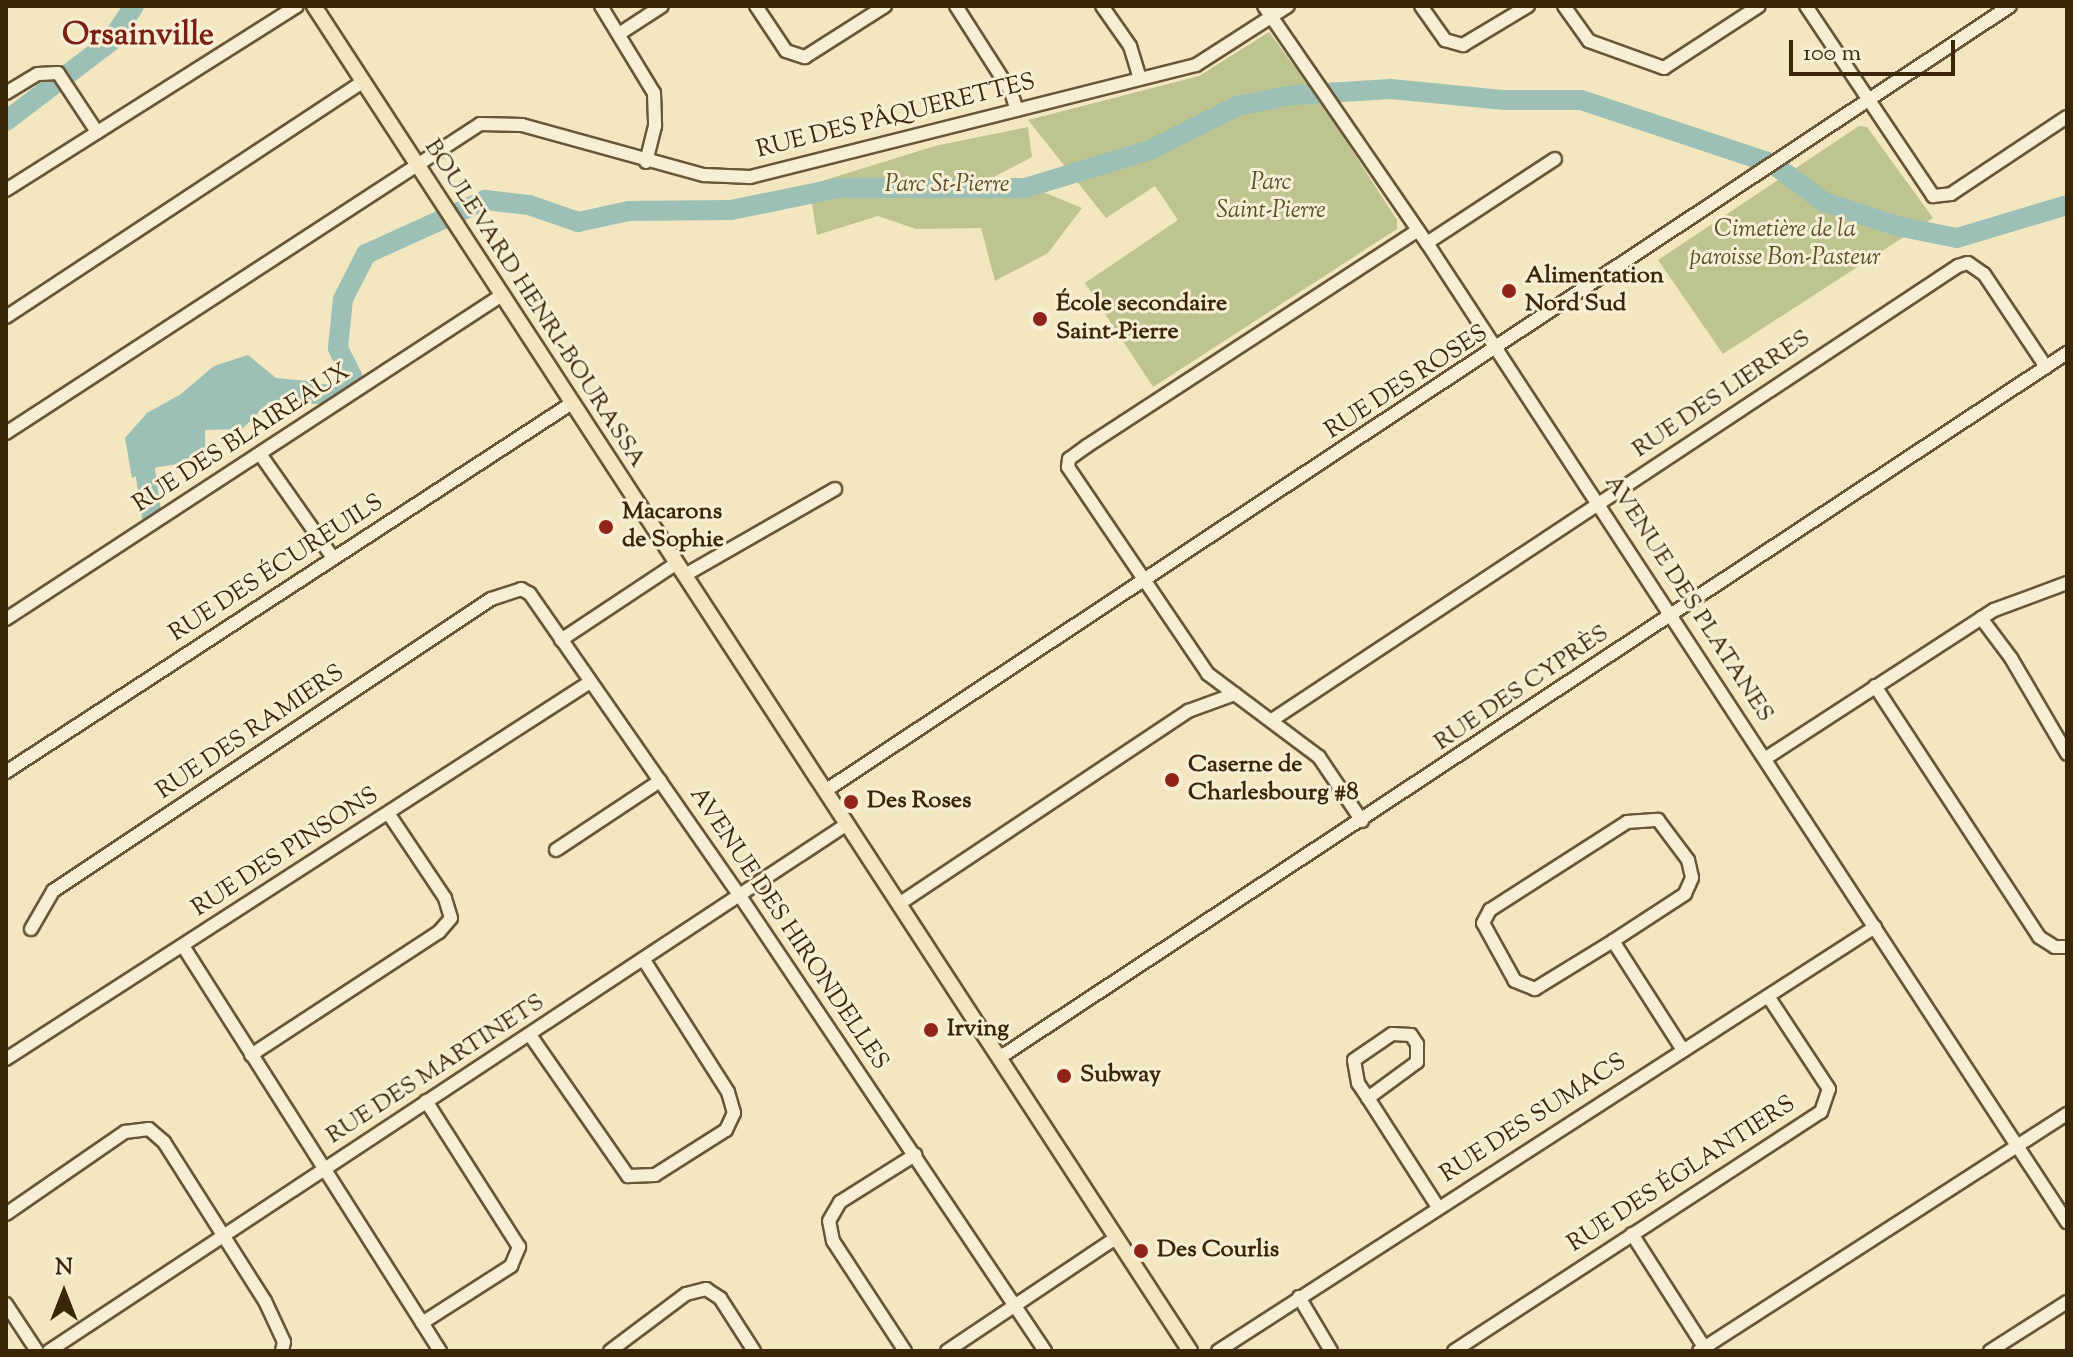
<!DOCTYPE html>
<html>
<head>
<meta charset="utf-8">
<style>
	body { margin:0 }
	#map { position:relative; width:2073px; height:1357px; overflow:hidden; background:#f2e7bf; font-family:"Sorts Mill Goudy",serif }
	div>[style] { position:absolute }
	.green>* { inset:0; background:#bdc490 }
	.water>* { inset:0; background:#9cbfb6 }
	.river>* { height:20px; margin:-10px; padding:0 10px; transform-origin:10px; border-radius:10px; background:#9cbfb6 }
	.roads { filter:drop-shadow(2px 0 #695637) drop-shadow(-2px 0 #695637) drop-shadow(0 2px #695637) drop-shadow(0 -2px #695637) }
	.minor>* { height:12px; margin:-6px; padding:0 6px; transform-origin:6px; border-radius:6px; background:#f7efd5 }
	.major>* { height:14px; margin:-7px; padding:0 7px; transform-origin:7px; border-radius:7px; background:#f2e7bf }
	.dots>* { width:22px; height:22px; translate:-50% -50%; box-sizing:border-box; border:4px solid #f7efd5; border-radius:50% }
	span { translate:-50% -50%; white-space:nowrap; text-align:center; line-height:1.15; -webkit-text-stroke:6px #f7efd5; paint-order:stroke }
	.street-label { font-size:24px; color:#3b260a }
	.park-label { font-size:24px; color:#5c4e2c; font-style:italic }
	.poi-label { font-size:24px; color:#3b260a; font-weight:700 }
	.left { translate:0 -50%; text-align:left }
	.district-label { font-size:32px; color:#7a1f14; font-weight:700 }
	.frame { position:absolute; inset:0; border:8px solid #3b260a; pointer-events:none }
	.north { position:absolute; left:24px; top:1253px; width:80px; height:80px; -webkit-text-stroke:6px #f7efd5; paint-order:stroke; rotate:0deg; font-size:22px; font-weight:700; line-height:32px; text-align:center; color:#3b260a }
	.north::after { content:''; display:block; margin:auto; width:28px; height:36px; background:#3b260a; clip-path:polygon(50% 0,100% 100%,50% 72%,0 100%) }
	.scale { position:absolute; left:1789px; top:40px; width:166px; height:36px; box-sizing:border-box; border:4px solid #3b260a; border-top:0; padding-left:10px; font-size:24px; line-height:28px; white-space:nowrap; color:#3b260a; -webkit-text-stroke:6px #f7efd5; paint-order:stroke }
</style>
</head>
<body>
<div id="map">
	<div class="green">
		<div style="clip-path:polygon(1269px 32px,1322px 104px,1397px 220px,1397px 229px,1153px 387px,1085px 283px,1178px 220px,1155px 186px,1106px 218px,1028px 120px,1199px 76px)"></div>
		<div style="clip-path:polygon(1859px 126px,1867px 127px,1933px 218px,1723px 354px,1658px 260px)"></div>
		<div style="clip-path:polygon(1028px 127px,1032px 157px,990px 179px,1026px 185px,1082px 208px,1048px 253px,995px 281px,981px 228px,916px 229px,878px 216px,817px 235px,809px 185px,935px 146px)"></div>
	</div>
	<div class="water">
		<div style="clip-path:polygon(248px 355px,276px 378px,318px 382px,323px 396px,269px 402px,242px 429px,205px 430px,205px 460px,152px 468px,132px 478px,125px 438px,147px 413px,181px 394px,214px 366px)"></div>
	</div>
	<div class="river">
		<div style="left:6px;top:121px;width:131px;rotate:-37.2deg"></div>
		<div style="left:110px;top:42px;width:43px;rotate:-56.3deg"></div>
		<div style="left:296px;top:393px;width:45px;rotate:2.5deg"></div>
		<div style="left:341px;top:395px;width:22px;rotate:-60deg"></div>
		<div style="left:352px;top:376px;width:31px;rotate:-117deg"></div>
		<div style="left:338px;top:348px;width:49px;rotate:-84.2deg"></div>
		<div style="left:343px;top:299px;width:51px;rotate:-62.9deg"></div>
		<div style="left:366px;top:254px;width:131px;rotate:-24.4deg"></div>
		<div style="left:485px;top:200px;width:44px;rotate:6.5deg"></div>
		<div style="left:529px;top:205px;width:52px;rotate:19.1deg"></div>
		<div style="left:578px;top:222px;width:52px;rotate:-12.2deg"></div>
		<div style="left:629px;top:211px;width:102px;rotate:-0.6deg"></div>
		<div style="left:731px;top:210px;width:110px;rotate:-11.5deg"></div>
		<div style="left:839px;top:188px;width:186px"></div>
		<div style="left:1025px;top:188px;width:131px;rotate:-16.9deg"></div>
		<div style="left:1150px;top:150px;width:97px;rotate:-26.8deg"></div>
		<div style="left:1237px;top:106px;width:57px;rotate:-11.1deg"></div>
		<div style="left:1293px;top:95px;width:98px;rotate:-3.5deg"></div>
		<div style="left:1391px;top:89px;width:114px;rotate:5.6deg"></div>
		<div style="left:1504px;top:100px;width:77px"></div>
		<div style="left:1581px;top:100px;width:202px;rotate:18.4deg"></div>
		<div style="left:1773px;top:164px;width:64px;rotate:36.7deg"></div>
		<div style="left:1824px;top:202px;width:77px;rotate:18.2deg"></div>
		<div style="left:1897px;top:226px;width:61px;rotate:11.3deg"></div>
		<div style="left:1957px;top:238px;width:115px;rotate:-16.7deg"></div>
		<div style="left:152px;top:453px;width:13px;rotate:129deg"></div>
		<div style="left:144px;top:463px;width:56px;rotate:81.7deg"></div>
	</div>
	<div class="roads">
		<div class="minor">
			<div style="left:601px;top:6px;width:102px;rotate:58.7deg"></div>
			<div style="left:654px;top:93px;width:33px;rotate:88deg"></div>
			<div style="left:655px;top:126px;width:37px;rotate:104deg"></div>
			<div style="left:756px;top:6px;width:54px;rotate:56.3deg"></div>
			<div style="left:786px;top:51px;width:20px;rotate:18deg"></div>
			<div style="left:805px;top:57px;width:95px;rotate:-32.5deg"></div>
			<div style="left:956px;top:6px;width:102px;rotate:57.4deg"></div>
			<div style="left:1011px;top:92px;width:19px;rotate:72deg"></div>
			<div style="left:1102px;top:6px;width:49px;rotate:55deg"></div>
			<div style="left:1130px;top:46px;width:34px;rotate:73deg"></div>
			<div style="left:1264px;top:6px;width:288px;rotate:55.5deg"></div>
			<div style="left:1427px;top:243px;width:1170px;rotate:56.83deg"></div>
			<div style="left:1421px;top:6px;width:42px;rotate:54.8deg"></div>
			<div style="left:1445px;top:40px;width:19px;rotate:16deg"></div>
			<div style="left:1463px;top:45px;width:76px;rotate:-31deg"></div>
			<div style="left:1564px;top:6px;width:43px;rotate:54.5deg"></div>
			<div style="left:1589px;top:41px;width:80px;rotate:19.8deg"></div>
			<div style="left:1664px;top:68px;width:113px;rotate:-33.1deg"></div>
			<div style="left:1806px;top:6px;width:229px;rotate:56.2deg"></div>
			<div style="left:1933px;top:196px;width:18px;rotate:-6deg"></div>
			<div style="left:1951px;top:194px;width:139px;rotate:-33.6deg"></div>
			<div style="left:619px;top:34px;width:51px;rotate:-33.1deg"></div>
			<div style="left:6px;top:93px;width:37px;rotate:-31deg"></div>
			<div style="left:38px;top:74px;width:20px;rotate:-3deg"></div>
			<div style="left:58px;top:73px;width:71px;rotate:56.5deg"></div>
			<div style="left:6px;top:190px;width:344px;rotate:-32.3deg"></div>
			<div style="left:1427px;top:243px;width:153px;rotate:-33.3deg"></div>
			<div style="left:6px;top:317px;width:427px;rotate:-33.4deg"></div>
			<div style="left:6px;top:433px;width:566px;rotate:-33.1deg"></div>
			<div style="left:480px;top:124px;width:42px;rotate:1.4deg"></div>
			<div style="left:522px;top:125px;width:189px;rotate:15.4deg"></div>
			<div style="left:704px;top:175px;width:46px;rotate:2.5deg"></div>
			<div style="left:750px;top:177px;width:460px;rotate:-14.1deg"></div>
			<div style="left:1196px;top:65px;width:109px;rotate:-32.7deg"></div>
			<div style="left:260px;top:454px;width:127px;rotate:54.9deg"></div>
			<div style="left:685px;top:575px;width:173px;rotate:-29.8deg"></div>
			<div style="left:1981px;top:618px;width:50px;rotate:53.1deg"></div>
			<div style="left:2011px;top:658px;width:111px;rotate:59.7deg"></div>
			<div style="left:6px;top:619px;width:592px;rotate:-33.15deg"></div>
			<div style="left:561px;top:640px;width:139px;rotate:-33.6deg"></div>
			<div style="left:1875px;top:686px;width:300px;rotate:56.8deg"></div>
			<div style="left:2039px;top:937px;width:19px;rotate:32deg"></div>
			<div style="left:2055px;top:947px;width:12px"></div>
			<div style="left:1272px;top:720px;width:823px;rotate:-33.5deg"></div>
			<div style="left:1958px;top:266px;width:10px;rotate:-17deg"></div>
			<div style="left:1968px;top:263px;width:19px;rotate:35deg"></div>
			<div style="left:1984px;top:274px;width:112px;rotate:56.3deg"></div>
			<div style="left:1766px;top:758px;width:272px;rotate:-33deg"></div>
			<div style="left:1994px;top:610px;width:78px;rotate:-20.3deg"></div>
			<div style="left:6px;top:772px;width:676px;rotate:-33.1deg"></div>
			<div style="left:825px;top:791px;width:1421px;rotate:-33.52deg"></div>
			<div style="left:1362px;top:821px;width:77px;rotate:-123.9deg"></div>
			<div style="left:1319px;top:757px;width:139px;rotate:-143.2deg"></div>
			<div style="left:1208px;top:674px;width:250px;rotate:-124.1deg"></div>
			<div style="left:1068px;top:467px;width:8px;rotate:-83deg"></div>
			<div style="left:1069px;top:459px;width:22px;rotate:-36deg"></div>
			<div style="left:1087px;top:446px;width:394px;rotate:-33.1deg"></div>
			<div style="left:556px;top:850px;width:125px;rotate:-33.6deg"></div>
			<div style="left:899px;top:904px;width:348px;rotate:-33.7deg"></div>
			<div style="left:1188px;top:711px;width:50px;rotate:-19.9deg"></div>
			<div style="left:31px;top:929px;width:44px;rotate:-59.9deg"></div>
			<div style="left:53px;top:891px;width:526px;rotate:-33.69deg"></div>
			<div style="left:491px;top:599px;width:32px;rotate:-18deg"></div>
			<div style="left:521px;top:589px;width:10px;rotate:29deg"></div>
			<div style="left:530px;top:594px;width:368px;rotate:55.2deg"></div>
			<div style="left:740px;top:896px;width:548px;rotate:56.16deg"></div>
			<div style="left:1613px;top:941px;width:92px;rotate:148.4deg"></div>
			<div style="left:1535px;top:989px;width:22px;rotate:-158deg"></div>
			<div style="left:1515px;top:981px;width:66px;rotate:-118.9deg"></div>
			<div style="left:1483px;top:923px;width:15px;rotate:-62deg"></div>
			<div style="left:1490px;top:910px;width:163px;rotate:-32.7deg"></div>
			<div style="left:1627px;top:822px;width:31px;rotate:-4deg"></div>
			<div style="left:1658px;top:820px;width:50px;rotate:53.1deg"></div>
			<div style="left:1688px;top:860px;width:18px;rotate:77deg"></div>
			<div style="left:1692px;top:878px;width:17px;rotate:114deg"></div>
			<div style="left:1685px;top:894px;width:86px;rotate:146.9deg"></div>
			<div style="left:1613px;top:941px;width:130px;rotate:57.3deg"></div>
			<div style="left:183px;top:946px;width:480px;rotate:57.6deg"></div>
			<div style="left:530px;top:1035px;width:172px;rotate:55.2deg"></div>
			<div style="left:628px;top:1176px;width:27px;rotate:-2deg"></div>
			<div style="left:655px;top:1175px;width:84px;rotate:-32.4deg"></div>
			<div style="left:726px;top:1130px;width:19px;rotate:-65deg"></div>
			<div style="left:734px;top:1113px;width:22px;rotate:-106deg"></div>
			<div style="left:728px;top:1092px;width:156px;rotate:-122.5deg"></div>
			<div style="left:251px;top:1055px;width:225px;rotate:-33.2deg"></div>
			<div style="left:439px;top:932px;width:18px;rotate:-49deg"></div>
			<div style="left:451px;top:918px;width:21px;rotate:-107deg"></div>
			<div style="left:445px;top:898px;width:102px;rotate:-123.8deg"></div>
			<div style="left:999px;top:1058px;width:1280px;rotate:-33.43deg"></div>
			<div style="left:6px;top:1059px;width:695px;rotate:-32.84deg"></div>
			<div style="left:1368px;top:1098px;width:18px;rotate:-124deg"></div>
			<div style="left:1358px;top:1083px;width:23px;rotate:-100deg"></div>
			<div style="left:1354px;top:1060px;width:46px;rotate:-34.4deg"></div>
			<div style="left:1392px;top:1034px;width:19px;rotate:3deg"></div>
			<div style="left:1411px;top:1035px;width:11px;rotate:56deg"></div>
			<div style="left:1417px;top:1044px;width:18px;rotate:90deg"></div>
			<div style="left:1417px;top:1062px;width:61px;rotate:143.7deg"></div>
			<div style="left:1368px;top:1098px;width:130px;rotate:57.3deg"></div>
			<div style="left:6px;top:1214px;width:145px;rotate:-34.6deg"></div>
			<div style="left:125px;top:1132px;width:24px;rotate:-7deg"></div>
			<div style="left:149px;top:1129px;width:20px;rotate:41deg"></div>
			<div style="left:164px;top:1142px;width:188px;rotate:57.6deg"></div>
			<div style="left:265px;top:1301px;width:45px;rotate:65.1deg"></div>
			<div style="left:284px;top:1342px;width:9px;rotate:103deg"></div>
			<div style="left:1632px;top:1234px;width:134px;rotate:57.5deg"></div>
			<div style="left:1299px;top:1297px;width:63px;rotate:59.3deg"></div>
			<div style="left:6px;top:1304px;width:56px;rotate:56.6deg"></div>
			<div style="left:422px;top:1323px;width:106px;rotate:-32.6deg"></div>
			<div style="left:511px;top:1266px;width:21px;rotate:-67deg"></div>
			<div style="left:519px;top:1247px;width:173px;rotate:-122.5deg"></div>
			<div style="left:49px;top:1351px;width:956px;rotate:-33.44deg"></div>
			<div style="left:610px;top:1351px;width:95px;rotate:-36.9deg"></div>
			<div style="left:686px;top:1294px;width:21px;rotate:-14deg"></div>
			<div style="left:706px;top:1289px;width:17px;rotate:33deg"></div>
			<div style="left:720px;top:1298px;width:63px;rotate:57.3deg"></div>
			<div style="left:905px;top:1351px;width:131px;rotate:-123.2deg"></div>
			<div style="left:833px;top:1241px;width:20px;rotate:-101deg"></div>
			<div style="left:829px;top:1221px;width:22px;rotate:-60deg"></div>
			<div style="left:840px;top:1202px;width:89px;rotate:-32.1deg"></div>
			<div style="left:947px;top:1351px;width:203px;rotate:-33.8deg"></div>
			<div style="left:1218px;top:1351px;width:782px;rotate:-32.84deg"></div>
			<div style="left:1454px;top:1351px;width:438px;rotate:-33.1deg"></div>
			<div style="left:1821px;top:1112px;width:24px;rotate:-71deg"></div>
			<div style="left:1829px;top:1089px;width:111px;rotate:-123.3deg"></div>
			<div style="left:1699px;top:1351px;width:438px;rotate:-32.8deg"></div>
			<div style="left:1990px;top:1351px;width:91px;rotate:-32.5deg"></div>
		</div>
		<div class="major">
			<div style="left:314px;top:6px;width:1605px;rotate:56.92deg"></div>
		</div>
	</div>
	<div class="dots">
		<div style="left:1509px;top:291px;background:#8f2418"></div>
		<div style="left:1040px;top:319px;background:#8f2418"></div>
		<div style="left:606px;top:527px;background:#8f2418"></div>
		<div style="left:1172px;top:780px;background:#8f2418"></div>
		<div style="left:851px;top:802px;background:#8f2418"></div>
		<div style="left:931px;top:1030px;background:#8f2418"></div>
		<div style="left:1064px;top:1076px;background:#8f2418"></div>
		<div style="left:1141px;top:1251px;background:#8f2418"></div>
	</div>
	<div class="street-label">
		<span style="left:896px;top:117px;rotate:-14deg">RUE DES PÂQUERETTES</span>
		<span style="left:534px;top:304px;rotate:57deg">BOULEVARD HENRI-BOURASSA</span>
		<span style="left:1407px;top:383px;rotate:-33deg">RUE DES ROSES</span>
		<span style="left:1722px;top:395px;rotate:-34deg">RUE DES LIERRES</span>
		<span style="left:242px;top:439px;rotate:-33deg">RUE DES BLAIREAUX</span>
		<span style="left:277px;top:569px;rotate:-33deg">RUE DES ÉCUREUILS</span>
		<span style="left:1688px;top:599px;rotate:57deg">AVENUE DES PLATANES</span>
		<span style="left:1522px;top:689px;rotate:-34deg">RUE DES CYPRÈS</span>
		<span style="left:251px;top:733px;rotate:-34deg">RUE DES RAMIERS</span>
		<span style="left:286px;top:853px;rotate:-33deg">RUE DES PINSONS</span>
		<span style="left:788px;top:929px;rotate:56deg">AVENUE DES HIRONDELLES</span>
		<span style="left:436px;top:1070px;rotate:-33deg">RUE DES MARTINETS</span>
		<span style="left:1534px;top:1119px;rotate:-33deg">RUE DES SUMACS</span>
		<span style="left:1682px;top:1175px;rotate:-33deg">RUE DES ÉGLANTIERS</span>
	</div>
	<div class="park-label">
		<span style="left:1271px;top:198px">Parc<br>Saint-Pierre</span>
		<span style="left:947px;top:186px">Parc St-Pierre</span>
		<span style="left:1785px;top:245px">Cimetière de la<br>paroisse Bon-Pasteur</span>
	</div>
	<div class="poi-label">
		<span class="left" style="left:1525px;top:291px">Alimentation<br>Nord Sud</span>
		<span class="left" style="left:1056px;top:319px">École secondaire<br>Saint-Pierre</span>
		<span class="left" style="left:622px;top:527px">Macarons<br>de Sophie</span>
		<span class="left" style="left:1188px;top:780px">Caserne de<br>Charlesbourg #8</span>
		<span class="left" style="left:867px;top:802px">Des Roses</span>
		<span class="left" style="left:947px;top:1030px">Irving</span>
		<span class="left" style="left:1080px;top:1076px">Subway</span>
		<span class="left" style="left:1157px;top:1251px">Des Courlis</span>
	</div>
	<div class="district-label">
		<span style="left:138px;top:36px">Orsainville</span>
	</div>
	<div class="frame"></div>
	<div class="north">N</div>
	<div class="scale">100 m</div>
</div>
</body>
</html>
